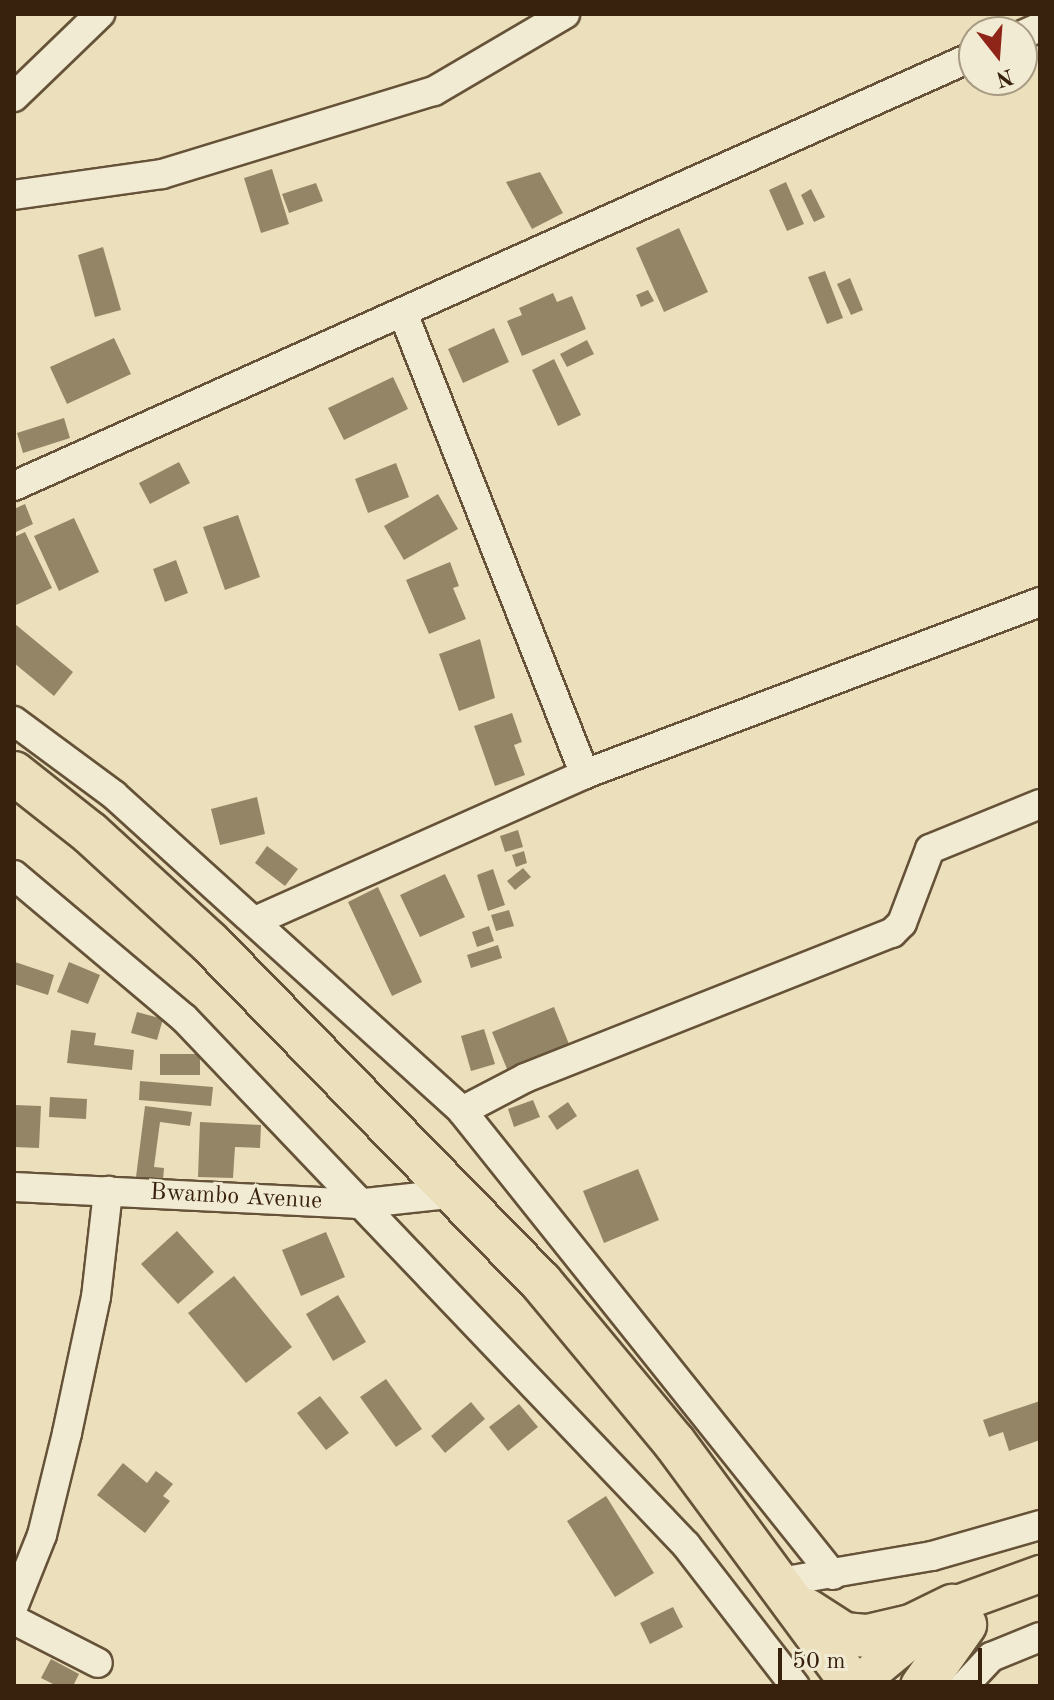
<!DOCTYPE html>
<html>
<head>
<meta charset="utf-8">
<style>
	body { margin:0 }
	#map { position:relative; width:1054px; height:1700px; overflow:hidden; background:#ebe0bb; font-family:"Old Standard TT",serif }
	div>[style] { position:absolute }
	.building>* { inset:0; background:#958567 }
	.roads { filter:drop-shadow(2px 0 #655238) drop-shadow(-2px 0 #655238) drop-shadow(0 2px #655238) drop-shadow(0 -2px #655238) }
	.minor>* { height:28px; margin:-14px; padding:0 14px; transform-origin:14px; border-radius:14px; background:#f2ebd3 }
	.major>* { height:36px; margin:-18px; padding:0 18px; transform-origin:18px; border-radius:18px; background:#ebe0bb }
	.highway>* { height:42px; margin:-21px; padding:0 21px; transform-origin:21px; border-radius:21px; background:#ebe0bb }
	span { translate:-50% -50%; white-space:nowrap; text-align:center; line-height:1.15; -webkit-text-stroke:6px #f2ebd3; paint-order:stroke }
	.street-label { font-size:24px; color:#38220d }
	.frame { position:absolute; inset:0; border:16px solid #38220d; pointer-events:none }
	.north { position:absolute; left:958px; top:16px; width:80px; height:80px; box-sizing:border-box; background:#f2ebd3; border:2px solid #a89b84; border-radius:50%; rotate:163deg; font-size:22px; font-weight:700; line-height:32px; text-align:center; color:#38220d }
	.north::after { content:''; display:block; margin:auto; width:28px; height:36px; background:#8f2418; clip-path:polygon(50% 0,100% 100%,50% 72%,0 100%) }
	.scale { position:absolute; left:778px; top:1648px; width:204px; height:36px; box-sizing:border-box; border:4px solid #38220d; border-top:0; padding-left:10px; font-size:24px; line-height:28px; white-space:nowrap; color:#38220d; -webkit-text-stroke:6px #f2ebd3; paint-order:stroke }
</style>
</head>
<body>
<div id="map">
	<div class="building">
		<div style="clip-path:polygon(272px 169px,289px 224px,261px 233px,244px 178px)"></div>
		<div style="clip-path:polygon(540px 172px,563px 213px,532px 229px,506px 182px)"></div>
		<div style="clip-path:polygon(786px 182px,804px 224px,787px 231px,769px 190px)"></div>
		<div style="clip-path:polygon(316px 183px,323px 201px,289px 213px,282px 194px)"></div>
		<div style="clip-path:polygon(811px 189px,825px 217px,814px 222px,801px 195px)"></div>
		<div style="clip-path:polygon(679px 228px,708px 292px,664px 312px,636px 248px)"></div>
		<div style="clip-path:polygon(103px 247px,121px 310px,95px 317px,78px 255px)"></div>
		<div style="clip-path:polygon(825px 271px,843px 318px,827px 324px,808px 277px)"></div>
		<div style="clip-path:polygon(850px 278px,863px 310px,851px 315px,837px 284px)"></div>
		<div style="clip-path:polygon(648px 290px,654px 301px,641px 307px,636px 295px)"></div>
		<div style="clip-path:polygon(553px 293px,557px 302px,572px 296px,586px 329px,522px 356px,507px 321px,522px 315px,519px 308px)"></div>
		<div style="clip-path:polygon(494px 328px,509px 362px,463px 383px,448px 349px)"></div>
		<div style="clip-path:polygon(114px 338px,131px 374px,67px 404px,50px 367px)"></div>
		<div style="clip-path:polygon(587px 340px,594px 354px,567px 367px,560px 354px)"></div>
		<div style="clip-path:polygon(554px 359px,581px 415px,558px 426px,532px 370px)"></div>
		<div style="clip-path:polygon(393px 377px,408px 409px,344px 440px,328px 408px)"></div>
		<div style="clip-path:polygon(64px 418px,70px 438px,23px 453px,17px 433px)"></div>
		<div style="clip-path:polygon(179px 462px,190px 483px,150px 504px,139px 483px)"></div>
		<div style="clip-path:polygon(396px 463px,409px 497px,368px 513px,355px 479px)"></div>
		<div style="clip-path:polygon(438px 494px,458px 529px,404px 560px,384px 526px)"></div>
		<div style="clip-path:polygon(25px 504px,33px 524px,14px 533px,14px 509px)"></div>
		<div style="clip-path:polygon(238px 515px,260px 577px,225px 590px,203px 527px)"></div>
		<div style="clip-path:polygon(74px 518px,99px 572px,59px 591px,34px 536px)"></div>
		<div style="clip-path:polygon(25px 532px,52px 588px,14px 606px,14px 537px)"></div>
		<div style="clip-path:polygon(176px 560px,188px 593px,165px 602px,153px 569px)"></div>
		<div style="clip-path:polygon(450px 562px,459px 586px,453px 588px,466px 619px,429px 634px,406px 580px)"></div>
		<div style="clip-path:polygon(15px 624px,73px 672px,54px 696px,14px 663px)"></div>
		<div style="clip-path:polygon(480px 639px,495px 698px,459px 711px,439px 654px)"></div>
		<div style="clip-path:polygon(512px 713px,522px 742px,514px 745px,525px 775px,495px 786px,474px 726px)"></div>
		<div style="clip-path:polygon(257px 797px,265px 834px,220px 845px,211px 809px)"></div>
		<div style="clip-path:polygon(518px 830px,523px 847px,505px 852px,500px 836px)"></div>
		<div style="clip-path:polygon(267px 846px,298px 869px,285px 886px,255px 863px)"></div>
		<div style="clip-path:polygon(524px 851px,527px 863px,516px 867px,512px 855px)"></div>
		<div style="clip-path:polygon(523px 868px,531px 877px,515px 890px,507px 881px)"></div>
		<div style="clip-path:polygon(493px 869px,505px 905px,488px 911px,477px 875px)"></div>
		<div style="clip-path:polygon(445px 874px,465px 917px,420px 937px,400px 895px)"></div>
		<div style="clip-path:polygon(378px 887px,422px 982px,392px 996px,348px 902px)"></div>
		<div style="clip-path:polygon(509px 910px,514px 926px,496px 931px,491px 915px)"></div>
		<div style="clip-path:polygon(489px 926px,494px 941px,477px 947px,472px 932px)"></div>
		<div style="clip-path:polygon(498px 945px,502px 958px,471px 968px,467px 955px)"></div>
		<div style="clip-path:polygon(15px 962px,54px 975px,48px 995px,14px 984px)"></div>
		<div style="clip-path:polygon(69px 962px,100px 975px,88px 1004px,57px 992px)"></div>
		<div style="clip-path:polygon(554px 1007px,571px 1049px,509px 1074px,492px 1032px)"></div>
		<div style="clip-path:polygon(137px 1012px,163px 1019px,157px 1040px,131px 1033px)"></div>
		<div style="clip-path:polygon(484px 1029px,495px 1064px,471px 1071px,461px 1036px)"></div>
		<div style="clip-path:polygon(71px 1030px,96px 1033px,94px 1045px,134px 1050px,132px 1070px,67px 1063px)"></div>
		<div style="clip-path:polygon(160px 1054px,200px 1054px,200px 1075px,160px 1075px)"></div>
		<div style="clip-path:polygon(140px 1081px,213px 1087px,211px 1106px,139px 1100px)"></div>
		<div style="clip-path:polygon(50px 1097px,87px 1099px,86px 1119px,49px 1117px)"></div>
		<div style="clip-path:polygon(533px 1100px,540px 1117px,514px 1127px,508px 1109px)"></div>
		<div style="clip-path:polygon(568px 1102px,577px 1116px,557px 1130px,548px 1116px)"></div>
		<div style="clip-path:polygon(14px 1105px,41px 1106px,39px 1148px,14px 1147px)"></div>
		<div style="clip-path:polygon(145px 1106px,192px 1112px,190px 1126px,160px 1122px,154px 1167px,164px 1168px,163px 1180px,136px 1177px)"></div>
		<div style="clip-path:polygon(200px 1122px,261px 1125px,260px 1148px,235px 1147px,233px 1178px,198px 1177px)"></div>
		<div style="clip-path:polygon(638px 1169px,659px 1220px,604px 1243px,583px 1191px)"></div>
		<div style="clip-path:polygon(177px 1231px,214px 1272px,178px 1304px,141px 1264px)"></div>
		<div style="clip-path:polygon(326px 1232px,345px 1277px,301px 1296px,282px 1250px)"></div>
		<div style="clip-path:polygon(234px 1276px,292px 1347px,246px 1383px,188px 1313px)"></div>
		<div style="clip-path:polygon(338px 1295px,366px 1342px,333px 1361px,306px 1314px)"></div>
		<div style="clip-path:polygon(386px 1379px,422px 1429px,396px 1447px,360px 1397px)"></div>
		<div style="clip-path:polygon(320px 1396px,349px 1433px,326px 1450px,297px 1413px)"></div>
		<div style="clip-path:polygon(1040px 1401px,1040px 1440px,1009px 1451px,1003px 1432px,989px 1437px,983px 1420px)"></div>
		<div style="clip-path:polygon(471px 1402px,485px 1419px,445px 1453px,431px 1436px)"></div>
		<div style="clip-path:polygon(519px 1404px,538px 1427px,508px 1451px,489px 1427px)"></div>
		<div style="clip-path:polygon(123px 1463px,147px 1483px,156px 1471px,173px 1484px,163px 1496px,170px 1501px,145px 1533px,97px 1495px)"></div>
		<div style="clip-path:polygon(606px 1496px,654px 1573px,615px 1597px,567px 1521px)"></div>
		<div style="clip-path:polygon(673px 1607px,683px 1627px,650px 1644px,640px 1623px)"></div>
		<div style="clip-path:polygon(51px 1659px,79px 1674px,73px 1686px,57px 1686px,41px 1678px)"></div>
	</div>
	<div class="roads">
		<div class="minor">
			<div style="left:1022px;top:35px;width:20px;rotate:-24deg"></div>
			<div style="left:14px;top:97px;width:120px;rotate:-44deg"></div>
			<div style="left:14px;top:195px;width:149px;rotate:-8.1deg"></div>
			<div style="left:162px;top:174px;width:284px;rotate:-17deg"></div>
			<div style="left:434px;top:91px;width:152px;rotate:-30.4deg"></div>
			<div style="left:403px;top:313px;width:496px;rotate:68.5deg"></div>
			<div style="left:14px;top:486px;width:1052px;rotate:-24.13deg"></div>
			<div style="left:14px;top:721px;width:124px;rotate:36.5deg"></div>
			<div style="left:114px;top:795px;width:470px;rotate:42.2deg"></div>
			<div style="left:462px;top:1111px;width:594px;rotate:51.36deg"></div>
			<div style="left:14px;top:875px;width:222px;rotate:40.1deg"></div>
			<div style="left:184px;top:1018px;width:728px;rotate:46.39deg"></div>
			<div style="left:686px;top:1545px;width:178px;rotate:52.3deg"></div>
			<div style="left:255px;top:921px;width:361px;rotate:-24deg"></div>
			<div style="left:585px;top:774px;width:486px;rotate:-20.7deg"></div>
			<div style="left:462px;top:1111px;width:71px;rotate:-27.6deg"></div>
			<div style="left:525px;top:1078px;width:395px;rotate:-21.6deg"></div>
			<div style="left:892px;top:933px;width:14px;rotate:-45deg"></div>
			<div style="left:902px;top:923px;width:79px;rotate:-69.3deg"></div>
			<div style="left:930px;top:849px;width:119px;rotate:-22.2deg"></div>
			<div style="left:14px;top:1187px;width:342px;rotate:2.8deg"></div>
			<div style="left:356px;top:1204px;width:102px;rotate:-6.2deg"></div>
			<div style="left:780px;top:1582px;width:154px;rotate:-9.7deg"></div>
			<div style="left:932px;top:1556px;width:112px;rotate:-16deg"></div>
			<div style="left:14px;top:1605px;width:75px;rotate:-68.2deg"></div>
			<div style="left:42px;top:1535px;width:105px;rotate:-76.2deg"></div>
			<div style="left:67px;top:1433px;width:139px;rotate:-78deg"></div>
			<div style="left:96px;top:1297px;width:107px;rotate:-83.5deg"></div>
			<div style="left:14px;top:1620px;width:94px;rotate:27.1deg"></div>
			<div style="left:964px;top:1686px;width:40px;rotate:-47deg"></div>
			<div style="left:991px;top:1657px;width:53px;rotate:-22.2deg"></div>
		</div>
		<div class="major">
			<div style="left:855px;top:1686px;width:126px;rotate:-39.5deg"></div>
			<div style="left:952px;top:1606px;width:94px;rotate:-20deg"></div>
		</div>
		<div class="highway">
			<div style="left:14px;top:773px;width:97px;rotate:38.3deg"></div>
			<div style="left:90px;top:833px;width:163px;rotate:42.5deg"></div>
			<div style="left:210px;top:943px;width:474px;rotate:45.7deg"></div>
			<div style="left:541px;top:1282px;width:208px;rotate:50.3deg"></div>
			<div style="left:674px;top:1442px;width:303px;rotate:53.6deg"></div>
			<div style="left:807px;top:1610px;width:44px;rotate:33deg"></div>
			<div style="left:844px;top:1634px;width:24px;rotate:5deg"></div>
			<div style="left:868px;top:1636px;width:44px;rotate:-13.1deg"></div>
			<div style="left:911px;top:1626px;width:46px;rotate:-26deg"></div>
			<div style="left:922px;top:1686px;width:75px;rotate:-54.8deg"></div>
		</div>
	</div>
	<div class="street-label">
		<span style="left:236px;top:1198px;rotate:3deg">Bwambo Avenue</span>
	</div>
	<div class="frame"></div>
	<div class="north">N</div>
	<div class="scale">50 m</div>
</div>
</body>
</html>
